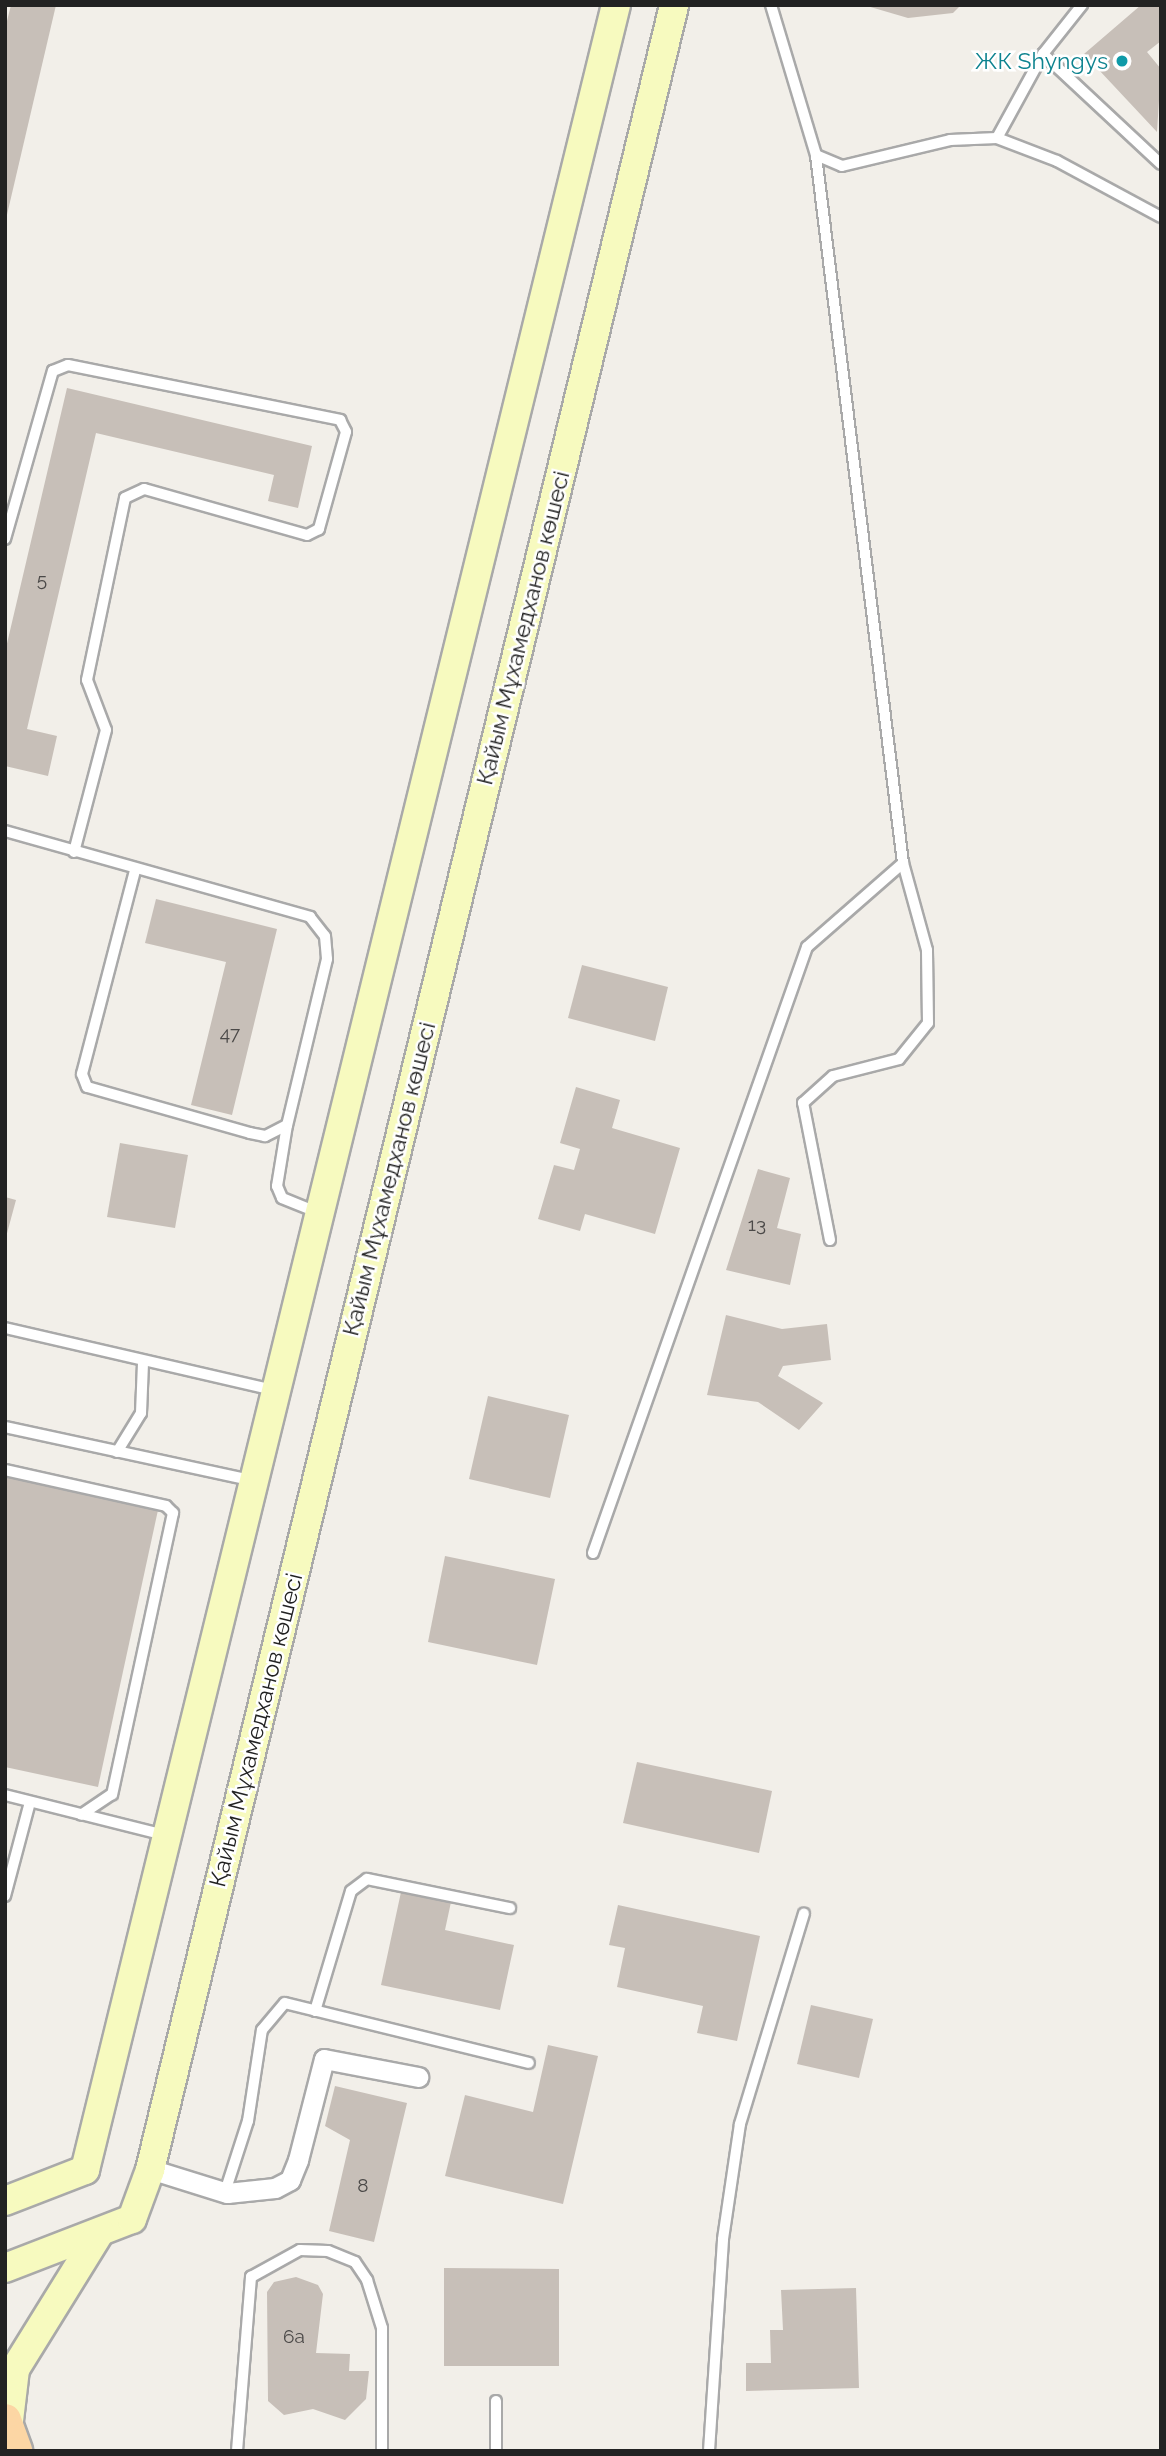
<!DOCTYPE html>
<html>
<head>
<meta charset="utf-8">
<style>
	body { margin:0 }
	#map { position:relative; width:1166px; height:2456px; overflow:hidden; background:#f2efe9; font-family:Raleway,sans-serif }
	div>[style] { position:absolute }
	.building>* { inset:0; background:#c7bfb8 }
	.roads { filter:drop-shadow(2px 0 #a9a9a9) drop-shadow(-2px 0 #a9a9a9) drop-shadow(0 2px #a9a9a9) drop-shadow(0 -2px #a9a9a9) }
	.service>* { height:10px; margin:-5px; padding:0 5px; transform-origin:5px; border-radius:5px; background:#fff }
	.minor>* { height:19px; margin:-9.5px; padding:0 9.5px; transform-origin:9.5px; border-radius:9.5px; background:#fff }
	.secondary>* { height:28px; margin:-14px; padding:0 14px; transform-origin:14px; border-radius:14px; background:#f7fabf }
	.primary>* { height:32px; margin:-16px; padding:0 16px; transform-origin:16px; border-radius:16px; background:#fcd6a4 }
	.dots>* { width:19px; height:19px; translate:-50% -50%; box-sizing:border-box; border:4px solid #fff; border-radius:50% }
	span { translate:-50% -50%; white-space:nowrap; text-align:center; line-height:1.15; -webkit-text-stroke:5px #fff; paint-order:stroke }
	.number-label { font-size:19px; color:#4b4948 }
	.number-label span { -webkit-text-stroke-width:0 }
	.culture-label { font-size:23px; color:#0d838f }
	.right { translate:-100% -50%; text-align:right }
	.street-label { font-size:23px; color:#222 }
	.frame { position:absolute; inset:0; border:7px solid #222; pointer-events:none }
</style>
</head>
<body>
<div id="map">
	<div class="building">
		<div style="clip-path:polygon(11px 5px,56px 5px,6px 219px,5px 29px)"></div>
		<div style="clip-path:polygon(961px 5px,953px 13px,908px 18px,867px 6px)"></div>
		<div style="clip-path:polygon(1141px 5px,1161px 5px,1161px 41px,1147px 52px,1161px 69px,1157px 132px,1084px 54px)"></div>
		<div style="clip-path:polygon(67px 388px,312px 446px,298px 508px,268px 501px,274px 475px,96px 433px,27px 729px,57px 736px,48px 776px,5px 766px,5px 652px)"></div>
		<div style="clip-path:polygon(156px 899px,277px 929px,232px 1115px,191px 1105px,226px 962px,145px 943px)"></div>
		<div style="clip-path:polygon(582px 965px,668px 987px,655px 1041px,568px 1018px)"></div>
		<div style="clip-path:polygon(576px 1087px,620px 1100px,612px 1128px,680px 1148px,655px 1234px,585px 1214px,580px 1231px,538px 1219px,554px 1165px,574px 1170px,580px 1149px,560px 1143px)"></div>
		<div style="clip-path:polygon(120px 1143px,188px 1155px,175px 1228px,107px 1217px)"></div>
		<div style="clip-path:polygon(758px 1169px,790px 1178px,777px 1228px,801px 1234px,790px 1285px,726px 1270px)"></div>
		<div style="clip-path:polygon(5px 1197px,16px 1200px,6px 1237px,5px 1237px)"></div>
		<div style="clip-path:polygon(726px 1315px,782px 1329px,827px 1324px,831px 1360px,783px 1366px,778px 1376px,823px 1403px,799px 1430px,758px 1402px,707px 1395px)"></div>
		<div style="clip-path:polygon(488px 1396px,569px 1415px,550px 1498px,469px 1479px)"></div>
		<div style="clip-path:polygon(5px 1476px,158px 1510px,98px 1787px,5px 1767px)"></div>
		<div style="clip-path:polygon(445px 1556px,555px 1579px,537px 1665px,428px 1642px)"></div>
		<div style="clip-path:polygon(637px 1762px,772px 1791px,759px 1853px,623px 1823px)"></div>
		<div style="clip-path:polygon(401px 1892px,451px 1902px,445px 1930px,514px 1945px,500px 2010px,381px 1985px)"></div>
		<div style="clip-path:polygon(618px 1905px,760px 1936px,737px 2041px,697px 2033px,703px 2006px,617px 1987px,625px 1948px,609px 1945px)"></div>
		<div style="clip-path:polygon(811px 2005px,873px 2019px,859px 2078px,797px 2064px)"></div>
		<div style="clip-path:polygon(548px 2045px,598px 2056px,563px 2204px,445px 2176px,465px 2095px,533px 2112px)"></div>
		<div style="clip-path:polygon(335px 2086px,407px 2103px,374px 2242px,329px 2231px,350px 2140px,325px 2126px)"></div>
		<div style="clip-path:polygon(444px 2268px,559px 2269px,559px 2366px,444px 2366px)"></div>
		<div style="clip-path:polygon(296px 2277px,318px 2285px,323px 2294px,316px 2353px,350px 2354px,349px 2371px,369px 2371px,366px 2399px,345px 2420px,313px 2409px,284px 2415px,268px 2401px,267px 2292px,274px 2282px)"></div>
		<div style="clip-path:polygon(856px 2288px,859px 2388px,746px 2391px,746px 2363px,771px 2363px,770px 2330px,783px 2330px,781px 2290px)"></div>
	</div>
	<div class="roads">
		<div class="service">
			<div style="left:1043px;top:54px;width:161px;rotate:43deg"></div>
			<div style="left:997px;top:138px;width:96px;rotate:-61.3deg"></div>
			<div style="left:1043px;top:54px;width:63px;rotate:-51.5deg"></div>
			<div style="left:816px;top:155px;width:28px;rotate:23deg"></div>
			<div style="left:842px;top:166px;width:111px;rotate:-13.5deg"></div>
			<div style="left:950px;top:140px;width:47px;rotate:-2.4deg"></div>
			<div style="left:997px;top:138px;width:64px;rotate:21deg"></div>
			<div style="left:1057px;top:161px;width:118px;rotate:28.3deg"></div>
			<div style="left:5px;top:539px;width:175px;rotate:-74.1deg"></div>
			<div style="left:53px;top:371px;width:16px;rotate:-22deg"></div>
			<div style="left:68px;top:365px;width:278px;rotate:11.4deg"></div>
			<div style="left:340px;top:420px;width:13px;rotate:63deg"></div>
			<div style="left:346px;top:432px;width:101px;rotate:105.6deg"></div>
			<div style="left:319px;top:529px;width:13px;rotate:153deg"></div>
			<div style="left:307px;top:535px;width:169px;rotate:-164.2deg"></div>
			<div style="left:144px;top:489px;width:21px;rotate:155deg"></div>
			<div style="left:125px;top:498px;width:186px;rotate:101.8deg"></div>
			<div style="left:87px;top:680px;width:53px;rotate:69.2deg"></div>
			<div style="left:106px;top:730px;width:126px;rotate:104.7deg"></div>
			<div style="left:5px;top:831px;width:317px;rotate:15.7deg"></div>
			<div style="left:310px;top:917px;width:24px;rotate:52deg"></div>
			<div style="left:325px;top:936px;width:23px;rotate:85deg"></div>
			<div style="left:327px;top:959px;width:171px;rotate:103.5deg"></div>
			<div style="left:287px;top:1125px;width:25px;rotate:153deg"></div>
			<div style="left:265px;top:1136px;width:15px;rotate:-169deg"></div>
			<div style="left:250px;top:1133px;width:169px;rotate:-164.2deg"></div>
			<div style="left:87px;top:1087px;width:14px;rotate:-111deg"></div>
			<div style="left:82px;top:1074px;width:211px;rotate:-75.4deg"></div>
			<div style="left:287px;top:1125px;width:62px;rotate:99.3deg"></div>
			<div style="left:277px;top:1186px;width:13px;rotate:67deg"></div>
			<div style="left:282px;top:1198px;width:37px;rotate:22deg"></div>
			<div style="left:830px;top:1240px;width:140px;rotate:-101.1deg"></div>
			<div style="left:803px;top:1103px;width:40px;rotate:-42deg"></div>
			<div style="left:833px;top:1076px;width:68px;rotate:-14.4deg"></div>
			<div style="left:899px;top:1059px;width:46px;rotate:-51.1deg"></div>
			<div style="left:928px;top:1023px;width:73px;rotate:-90.8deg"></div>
			<div style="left:927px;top:950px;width:90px;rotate:-105.4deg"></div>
			<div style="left:5px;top:1328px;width:275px;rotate:13deg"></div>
			<div style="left:5px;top:1427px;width:252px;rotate:12.2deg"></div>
			<div style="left:117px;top:1452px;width:46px;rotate:-58.4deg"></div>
			<div style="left:141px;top:1413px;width:49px;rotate:-87.7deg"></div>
			<div style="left:5px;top:1470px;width:165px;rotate:12.6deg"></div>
			<div style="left:166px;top:1506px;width:10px;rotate:45deg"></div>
			<div style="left:173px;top:1513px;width:288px;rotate:102.2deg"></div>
			<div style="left:112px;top:1794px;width:37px;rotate:146deg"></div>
			<div style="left:593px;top:1553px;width:643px;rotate:-70.55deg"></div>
			<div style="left:807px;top:947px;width:128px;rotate:-41.2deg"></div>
			<div style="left:903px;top:863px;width:713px;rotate:-97.01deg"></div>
			<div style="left:816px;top:155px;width:157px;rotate:-106.7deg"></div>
			<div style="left:5px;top:1795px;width:164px;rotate:14.1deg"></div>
			<div style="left:5px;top:1896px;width:97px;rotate:-75.1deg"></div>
			<div style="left:315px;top:2011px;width:125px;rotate:-73.3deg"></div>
			<div style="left:351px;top:1891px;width:20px;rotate:-37deg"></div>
			<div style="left:367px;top:1879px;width:146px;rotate:11.5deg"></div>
			<div style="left:225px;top:2192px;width:75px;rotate:-72.1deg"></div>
			<div style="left:248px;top:2121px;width:92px;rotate:-81.3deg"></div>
			<div style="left:262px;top:2030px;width:35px;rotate:-50deg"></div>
			<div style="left:285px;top:2003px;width:251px;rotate:13.8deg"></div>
			<div style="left:237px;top:2451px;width:175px;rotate:-85.4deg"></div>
			<div style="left:251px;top:2277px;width:56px;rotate:-28.9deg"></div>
			<div style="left:300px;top:2250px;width:28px;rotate:2deg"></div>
			<div style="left:328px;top:2251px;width:29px;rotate:22deg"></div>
			<div style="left:355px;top:2262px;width:22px;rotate:56deg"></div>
			<div style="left:367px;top:2280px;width:50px;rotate:72.6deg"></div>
			<div style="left:382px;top:2328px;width:123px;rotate:90deg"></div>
			<div style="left:496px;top:2451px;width:50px;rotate:-90deg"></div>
			<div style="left:709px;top:2451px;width:212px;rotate:-86.2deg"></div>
			<div style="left:723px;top:2239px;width:116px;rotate:-81.6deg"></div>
			<div style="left:740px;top:2124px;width:220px;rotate:-73.1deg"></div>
		</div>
		<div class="minor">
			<div style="left:150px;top:2169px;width:81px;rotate:17.3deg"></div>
			<div style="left:227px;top:2193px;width:48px;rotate:-5.9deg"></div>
			<div style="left:275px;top:2188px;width:17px;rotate:-28deg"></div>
			<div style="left:290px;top:2180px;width:22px;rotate:-68deg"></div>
			<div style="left:298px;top:2160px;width:104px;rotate:-75.6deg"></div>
			<div style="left:324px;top:2059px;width:96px;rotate:10.8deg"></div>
		</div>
		<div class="secondary">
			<div style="left:5px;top:2201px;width:86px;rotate:-21.2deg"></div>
			<div style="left:85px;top:2170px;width:2229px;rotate:-76.22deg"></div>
			<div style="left:5px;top:2268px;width:136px;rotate:-21.1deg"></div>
			<div style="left:132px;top:2219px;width:52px;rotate:-69.8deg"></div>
			<div style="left:150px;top:2170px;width:2228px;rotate:-76.39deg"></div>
			<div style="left:8px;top:2429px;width:60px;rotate:-83.3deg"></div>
			<div style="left:15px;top:2369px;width:161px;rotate:-58.2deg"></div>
		</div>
		<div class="primary">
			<div style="left:5px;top:2420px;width:33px;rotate:70deg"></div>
		</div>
	</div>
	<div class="dots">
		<div style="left:1122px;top:61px;background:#0f9aa8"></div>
	</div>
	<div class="number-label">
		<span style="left:42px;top:580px">5</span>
		<span style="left:230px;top:1034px">47</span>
		<span style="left:757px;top:1225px">13</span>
		<span style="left:363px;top:2186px">8</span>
		<span style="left:294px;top:2337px">6а</span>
	</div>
	<div class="culture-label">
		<span class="right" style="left:1108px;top:61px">ЖК Shyngys</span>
	</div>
	<div class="street-label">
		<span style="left:523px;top:628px;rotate:-76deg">Қайым Мұхамедханов көшесі</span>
		<span style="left:389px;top:1179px;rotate:-76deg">Қайым Мұхамедханов көшесі</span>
		<span style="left:256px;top:1730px;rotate:-76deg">Қайым Мұхамедханов көшесі</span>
	</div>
	<div class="frame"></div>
</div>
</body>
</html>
